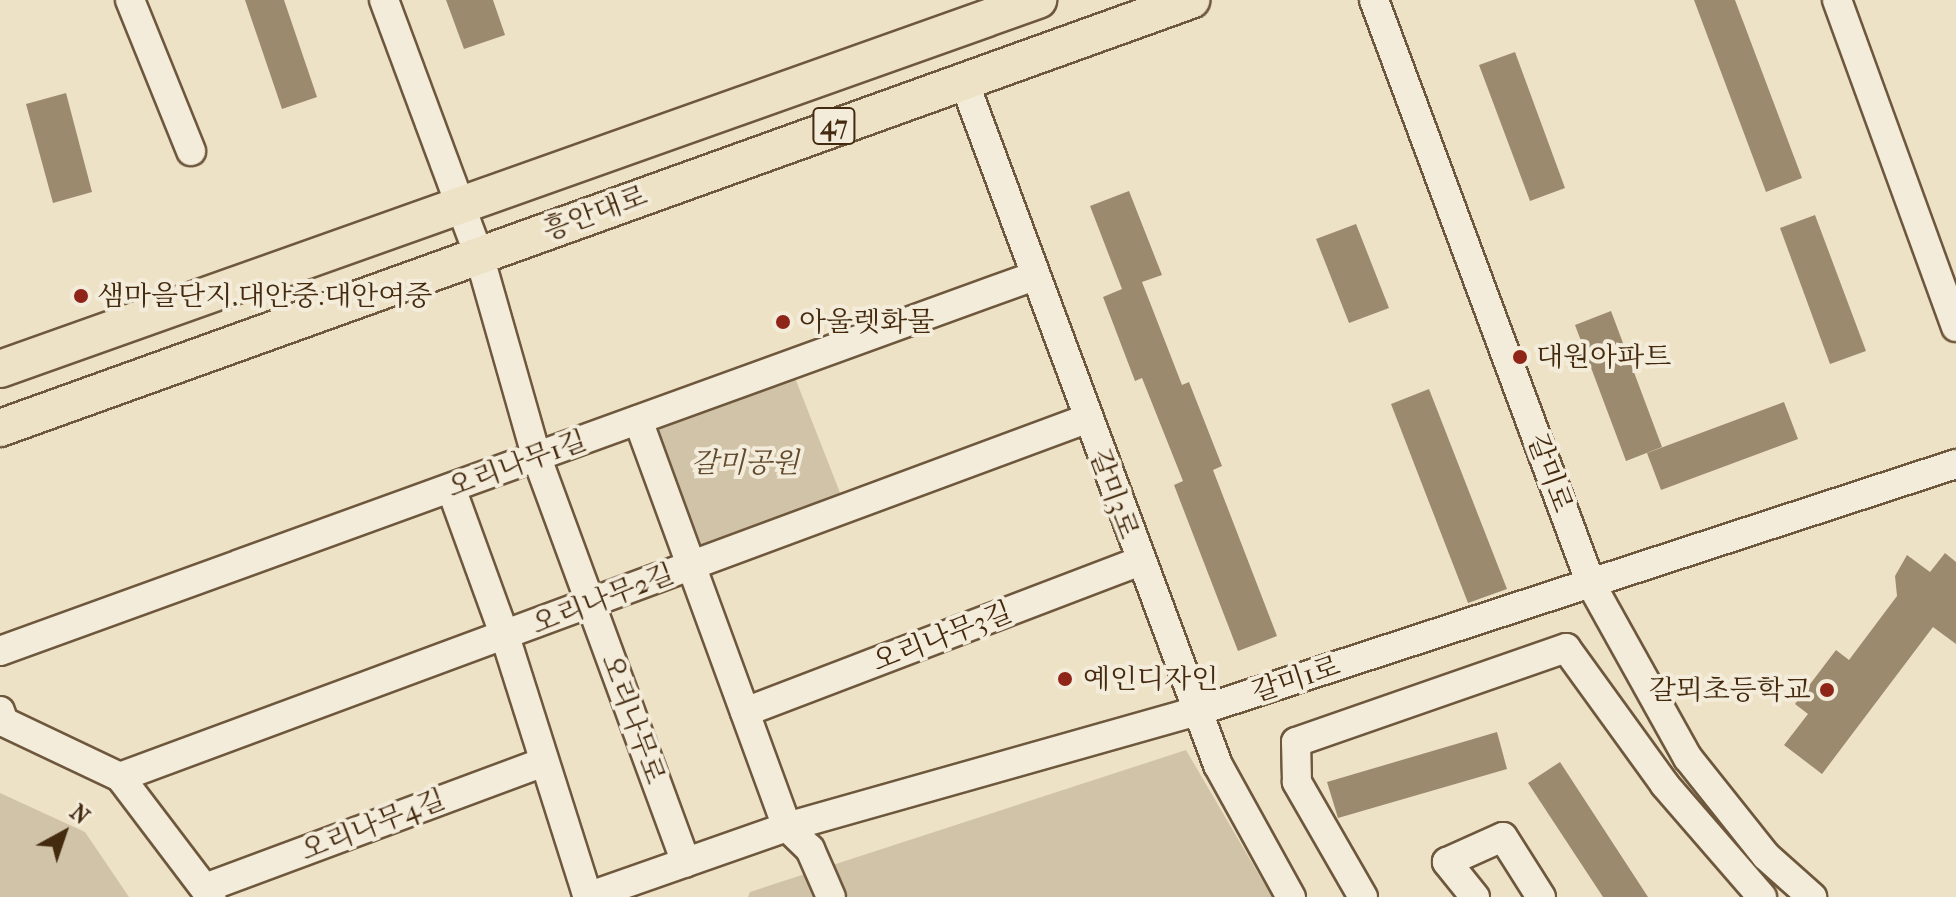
<!DOCTYPE html>
<html>
<head>
<meta charset="utf-8">
<style>
	body { margin:0 }
	#map { position:relative; width:1956px; height:897px; overflow:hidden; background:#eee2c6; font-family:"IM FELL French Canon","Noto Serif KR",serif }
	div>[style] { position:absolute }
	.green>* { inset:0; background:#d1c3a7 }
	.building>* { inset:0; background:#9c8a6e }
	.roads { filter:drop-shadow(2px 0 #6e583d) drop-shadow(-2px 0 #6e583d) drop-shadow(0 2px #6e583d) drop-shadow(0 -2px #6e583d) }
	.minor>* { height:28px; margin:-14px; padding:0 14px; transform-origin:14px; border-radius:14px; background:#f4ecda }
	.major>* { height:36px; margin:-18px; padding:0 18px; transform-origin:18px; border-radius:18px; background:#eee2c6 }
	.dots>* { width:22px; height:22px; translate:-50% -50%; box-sizing:border-box; border:4px solid #f4ecda; border-radius:50% }
	span { translate:-50% -50%; white-space:nowrap; text-align:center; line-height:1.15; -webkit-text-stroke:8px #f4ecda; paint-order:stroke }
	.shield-label span { padding:2px 6px; background:#f4ecda; border:2px solid; border-radius:6px; -webkit-text-stroke-width:0 }
	.shield-label { font-size:26px; color:#442a0f; font-weight:700 }
	.street-label { font-size:28px; color:#442a0f }
	.poi-label { font-size:28px; color:#442a0f }
	.left { translate:0 -50%; text-align:left }
	.right { translate:-100% -50%; text-align:right }
	.park-label { font-size:28px; color:#60492d; font-style:italic }
	.north { position:absolute; left:24px; top:793px; width:80px; height:80px; -webkit-text-stroke:6px #f4ecda; paint-order:stroke; rotate:40deg; font-size:22px; font-weight:700; line-height:32px; text-align:center; color:#442a0f }
	.north::after { content:''; display:block; margin:auto; width:28px; height:36px; background:#442a0f; clip-path:polygon(50% 0,100% 100%,50% 72%,0 100%) }
</style>
</head>
<body>
<div id="map">
	<div class="green">
		<div style="clip-path:polygon(790px 365px,846px 508px,688px 567px,638px 420px)"></div>
		<div style="clip-path:polygon(1186px 750px,1272px 897px,748px 897px,750px 892px)"></div>
		<div style="clip-path:polygon(0 793px,85px 832px,129px 897px,0 897px)"></div>
	</div>
	<div class="building">
		<div style="clip-path:polygon(245px 0,284px 0,317px 97px,282px 109px)"></div>
		<div style="clip-path:polygon(446px 0,493px 0,505px 35px,464px 49px)"></div>
		<div style="clip-path:polygon(1694px 0,1735px 0,1802px 178px,1766px 192px)"></div>
		<div style="clip-path:polygon(1515px 52px,1565px 188px,1530px 201px,1479px 65px)"></div>
		<div style="clip-path:polygon(66px 93px,92px 192px,53px 203px,26px 104px)"></div>
		<div style="clip-path:polygon(1129px 191px,1162px 275px,1142px 282px,1182px 385px,1189px 382px,1222px 466px,1213px 470px,1277px 636px,1238px 651px,1174px 485px,1183px 481px,1142px 378px,1135px 381px,1103px 297px,1122px 289px,1090px 206px)"></div>
		<div style="clip-path:polygon(1815px 215px,1866px 351px,1830px 364px,1780px 228px)"></div>
		<div style="clip-path:polygon(1356px 224px,1389px 308px,1349px 323px,1316px 239px)"></div>
		<div style="clip-path:polygon(1611px 311px,1662px 447px,1626px 461px,1575px 325px)"></div>
		<div style="clip-path:polygon(1429px 389px,1507px 589px,1468px 603px,1391px 404px)"></div>
		<div style="clip-path:polygon(1784px 402px,1798px 439px,1661px 490px,1647px 453px)"></div>
		<div style="clip-path:polygon(1945px 553px,1956px 562px,1956px 644px,1933px 627px,1822px 774px,1784px 745px,1808px 714px,1795px 704px,1836px 650px,1849px 660px,1897px 596px,1895px 576px,1907px 555px,1930px 572px)"></div>
		<div style="clip-path:polygon(1497px 732px,1507px 769px,1338px 818px,1327px 782px)"></div>
		<div style="clip-path:polygon(1560px 762px,1648px 897px,1603px 897px,1528px 783px)"></div>
	</div>
	<div class="roads">
		<div class="minor">
			<div style="left:130px;top:0;width:163px;rotate:68deg"></div>
			<div style="left:384px;top:0;width:272px;rotate:69.6deg"></div>
			<div style="left:479px;top:255px;width:211px;rotate:74.1deg"></div>
			<div style="left:537px;top:458px;width:431px;rotate:69.8deg"></div>
			<div style="left:1374px;top:0;width:623px;rotate:69.62deg"></div>
			<div style="left:1591px;top:584px;width:199px;rotate:60.9deg"></div>
			<div style="left:1688px;top:758px;width:125px;rotate:51.5deg"></div>
			<div style="left:1766px;top:856px;width:62px;rotate:41.7deg"></div>
			<div style="left:1837px;top:0;width:348px;rotate:70deg"></div>
			<div style="left:963px;top:79px;width:732px;rotate:69.61deg"></div>
			<div style="left:1218px;top:765px;width:151px;rotate:61.1deg"></div>
			<div style="left:638px;top:420px;width:433px;rotate:69.9deg"></div>
			<div style="left:787px;top:827px;width:32px;rotate:44deg"></div>
			<div style="left:810px;top:849px;width:52px;rotate:66.4deg"></div>
			<div style="left:451px;top:488px;width:158px;rotate:70deg"></div>
			<div style="left:505px;top:636px;width:274px;rotate:72.4deg"></div>
			<div style="left:0;top:651px;width:1100px;rotate:-19.93deg"></div>
			<div style="left:0;top:711px;width:12px;rotate:70deg"></div>
			<div style="left:4px;top:722px;width:128px;rotate:25.4deg"></div>
			<div style="left:120px;top:777px;width:151px;rotate:52.8deg"></div>
			<div style="left:745px;top:712px;width:421px;rotate:-20.9deg"></div>
			<div style="left:120px;top:777px;width:1030px;rotate:-20.33deg"></div>
			<div style="left:205px;top:888px;width:358px;rotate:-20.4deg"></div>
			<div style="left:587px;top:897px;width:212px;rotate:-19.3deg"></div>
			<div style="left:787px;top:827px;width:427px;rotate:-15.8deg"></div>
			<div style="left:1198px;top:711px;width:797px;rotate:-18.05deg"></div>
			<div style="left:1363px;top:897px;width:133px;rotate:-119.9deg"></div>
			<div style="left:1297px;top:782px;width:40px;rotate:-91.4deg"></div>
			<div style="left:1296px;top:742px;width:286px;rotate:-19.2deg"></div>
			<div style="left:1566px;top:648px;width:169px;rotate:54.1deg"></div>
			<div style="left:1665px;top:785px;width:148px;rotate:49.1deg"></div>
			<div style="left:1475px;top:897px;width:45px;rotate:-128.7deg"></div>
			<div style="left:1447px;top:862px;width:61px;rotate:-24.1deg"></div>
			<div style="left:1503px;top:837px;width:71px;rotate:57.7deg"></div>
		</div>
		<div class="major">
			<div style="left:0;top:369px;width:1102px;rotate:-19.57deg"></div>
			<div style="left:0;top:428px;width:1266px;rotate:-19.77deg"></div>
		</div>
	</div>
	<div class="dots">
		<div style="left:81px;top:296px;background:#8f2418"></div>
		<div style="left:783px;top:322px;background:#8f2418"></div>
		<div style="left:1520px;top:357px;background:#8f2418"></div>
		<div style="left:1065px;top:679px;background:#8f2418"></div>
		<div style="left:1827px;top:690px;background:#8f2418"></div>
	</div>
	<div class="shield-label">
		<span style="left:834px;top:126px">47</span>
	</div>
	<div class="street-label">
		<span style="left:595px;top:213px;rotate:-20deg">흥안대로</span>
		<span style="left:517px;top:464px;rotate:-20deg">오리나무1길</span>
		<span style="left:1550px;top:473px;rotate:70deg">갈미로</span>
		<span style="left:1114px;top:494px;rotate:70deg">갈미3로</span>
		<span style="left:603px;top:599px;rotate:-21deg">오리나무2길</span>
		<span style="left:942px;top:637px;rotate:-21deg">오리나무3길</span>
		<span style="left:1296px;top:679px;rotate:-18deg">갈미1로</span>
		<span style="left:633px;top:719px;rotate:70deg">오리나무로</span>
		<span style="left:373px;top:825px;rotate:-21deg">오리나무4길</span>
	</div>
	<div class="poi-label">
		<span class="left" style="left:97px;top:296px">샘마을단지.대안중.대안여중</span>
		<span class="left" style="left:799px;top:322px">아울렛화물</span>
		<span class="left" style="left:1536px;top:357px">대원아파트</span>
		<span class="left" style="left:1083px;top:679px">예인디자인</span>
		<span class="right" style="left:1811px;top:690px">갈뫼초등학교</span>
	</div>
	<div class="park-label">
		<span style="left:745px;top:463px">갈미공원</span>
	</div>
	<div class="north">N</div>
</div>
</body>
</html>
